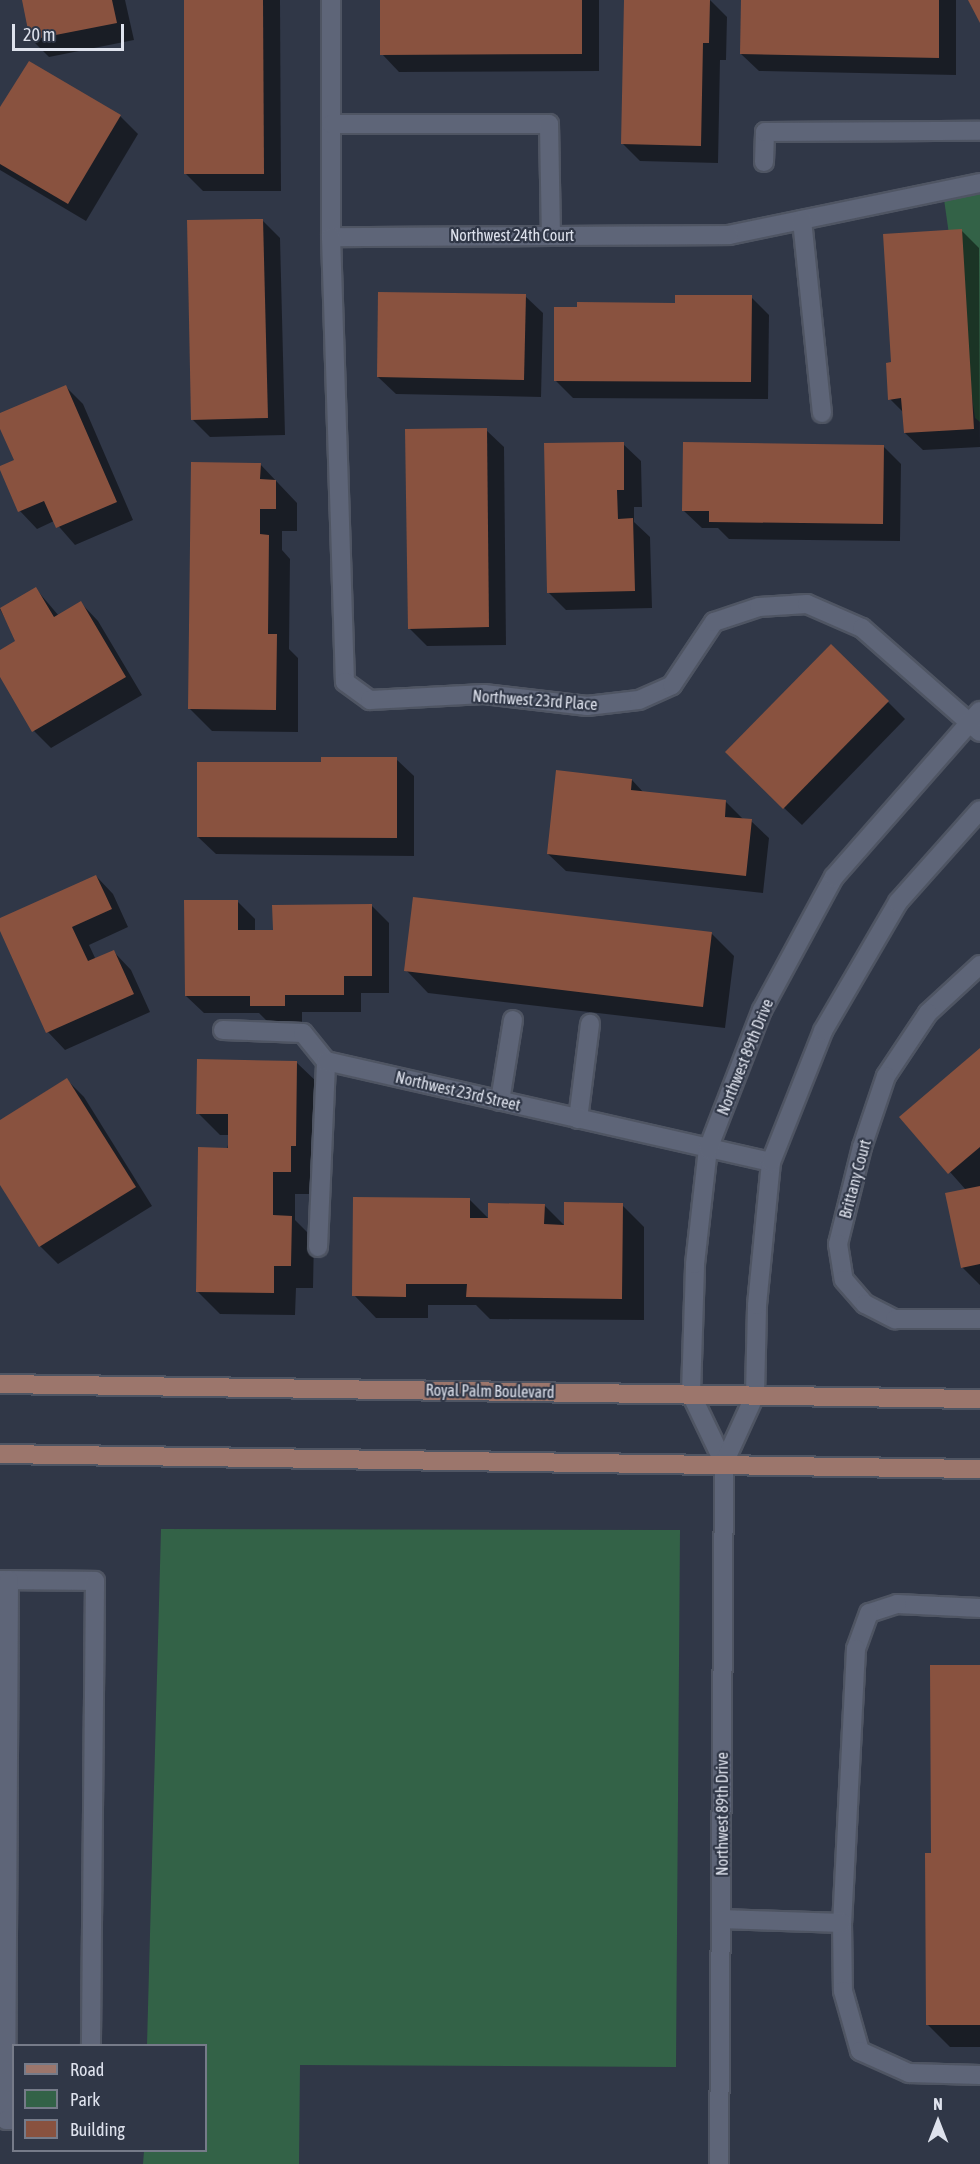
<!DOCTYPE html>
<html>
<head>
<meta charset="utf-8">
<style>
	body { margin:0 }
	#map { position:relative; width:980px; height:2164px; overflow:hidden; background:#303747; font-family:"Asap Condensed",sans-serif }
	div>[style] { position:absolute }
	.green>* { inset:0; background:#336247 }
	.shadow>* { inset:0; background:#0007 }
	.building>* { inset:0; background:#89523f }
	.roads { filter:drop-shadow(2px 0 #4f5563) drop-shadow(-2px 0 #4f5563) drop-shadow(0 2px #4f5563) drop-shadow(0 -2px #4f5563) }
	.minor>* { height:18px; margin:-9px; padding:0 9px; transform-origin:9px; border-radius:9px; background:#5e6578 }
	.major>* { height:18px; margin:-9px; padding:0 9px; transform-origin:9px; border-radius:9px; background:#9c766c }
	span { translate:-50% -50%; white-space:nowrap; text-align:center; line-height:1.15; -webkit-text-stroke:4.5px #303747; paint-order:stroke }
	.street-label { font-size:16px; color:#dee2ed }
	.legend { position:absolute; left:12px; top:2044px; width:195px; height:108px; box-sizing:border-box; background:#303747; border:2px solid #767b89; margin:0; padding:8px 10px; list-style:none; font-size:18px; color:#dee2ed }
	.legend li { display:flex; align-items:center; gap:12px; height:30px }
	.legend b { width:30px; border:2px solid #767b89 }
	.north { position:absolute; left:908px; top:2092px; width:60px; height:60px; -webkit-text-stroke:4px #303747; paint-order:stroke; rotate:0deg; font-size:16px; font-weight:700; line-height:24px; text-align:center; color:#dee2ed }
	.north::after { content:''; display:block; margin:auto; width:21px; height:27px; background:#dee2ed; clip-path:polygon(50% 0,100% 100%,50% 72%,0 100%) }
	.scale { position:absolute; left:12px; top:24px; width:112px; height:27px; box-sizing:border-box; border:3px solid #dee2ed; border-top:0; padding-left:8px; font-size:18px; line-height:21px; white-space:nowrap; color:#dee2ed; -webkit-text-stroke:4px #303747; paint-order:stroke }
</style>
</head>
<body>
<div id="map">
	<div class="green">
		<div style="clip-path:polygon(980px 183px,980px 422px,975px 418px,943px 192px)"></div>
		<div style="clip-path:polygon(161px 1529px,680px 1530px,676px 2067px,300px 2065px,299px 2164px,143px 2164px,144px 2151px,206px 2150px,206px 2046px,147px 2045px)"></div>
	</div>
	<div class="shadow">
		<div style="clip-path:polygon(23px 0,125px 0,134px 40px,49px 57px,31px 39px)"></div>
		<div style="clip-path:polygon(185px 0,280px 0,281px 191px,203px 191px,186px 174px)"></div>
		<div style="clip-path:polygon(381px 0,599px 0,599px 71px,399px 72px,382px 54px)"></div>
		<div style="clip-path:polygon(625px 0,710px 0,727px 17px,726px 60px,720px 60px,718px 163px,640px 161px,623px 144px)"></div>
		<div style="clip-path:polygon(743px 0,956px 0,956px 75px,759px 71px,741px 54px)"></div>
		<div style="clip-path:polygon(29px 63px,120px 116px,138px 134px,86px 221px,0 170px,0 112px)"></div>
		<div style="clip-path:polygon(262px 220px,280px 238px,285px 435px,210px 437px,192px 419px)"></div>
		<div style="clip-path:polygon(961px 230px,979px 248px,980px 447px,923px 450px,905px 433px,904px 413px,890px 399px,893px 363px)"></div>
		<div style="clip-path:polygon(525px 296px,543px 313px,541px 397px,396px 394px,378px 377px)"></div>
		<div style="clip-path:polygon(751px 297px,769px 315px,768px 399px,573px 398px,555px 380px,677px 304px)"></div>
		<div style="clip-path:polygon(65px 386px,83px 404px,133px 520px,75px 545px,54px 521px,37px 529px,20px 511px,16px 460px,0 425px,0 415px)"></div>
		<div style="clip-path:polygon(486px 430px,504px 447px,506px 645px,427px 646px,409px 628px)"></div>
		<div style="clip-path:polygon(623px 444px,641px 461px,642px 507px,634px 507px,634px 522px,650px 537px,652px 608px,566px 610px,548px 592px)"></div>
		<div style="clip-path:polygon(883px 446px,901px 464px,900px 541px,729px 539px,718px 528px,702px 528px,684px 511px)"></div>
		<div style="clip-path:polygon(260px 464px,297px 503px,297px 531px,282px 531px,282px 550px,290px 559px,289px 649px,298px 658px,298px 732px,212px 731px,190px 709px)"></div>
		<div style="clip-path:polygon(36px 589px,59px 616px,81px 603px,98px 621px,142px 695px,51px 748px,34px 731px,0 674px,0 651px,17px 641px,0 609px)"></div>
		<div style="clip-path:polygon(888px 702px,905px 719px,802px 825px,744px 770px)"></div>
		<div style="clip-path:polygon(396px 759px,414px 776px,414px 856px,216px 854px,198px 837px,322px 764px)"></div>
		<div style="clip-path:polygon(632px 780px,644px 793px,726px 802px,744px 820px,751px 821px,769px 838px,763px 893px,566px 871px,548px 854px)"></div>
		<div style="clip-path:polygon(96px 876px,113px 894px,128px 927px,89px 945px,96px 960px,114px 952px,131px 970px,150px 1012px,65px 1050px,48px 1032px,0 920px)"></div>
		<div style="clip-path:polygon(238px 902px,255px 919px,255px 931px,274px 931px,372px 906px,389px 923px,389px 993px,361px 993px,361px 1012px,302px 1012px,302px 1023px,269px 1023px,259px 1013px,204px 1013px,186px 996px)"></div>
		<div style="clip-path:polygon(712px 934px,734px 956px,725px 1028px,428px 993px,406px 970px)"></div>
		<div style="clip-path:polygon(980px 1050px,980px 1285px,962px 1267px,966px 1190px,901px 1117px)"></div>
		<div style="clip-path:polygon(296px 1062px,319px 1084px,313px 1194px,295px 1194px,295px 1220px,314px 1239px,313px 1288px,296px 1288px,295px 1315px,220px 1314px,198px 1292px,230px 1135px,220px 1135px,198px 1113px)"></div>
		<div style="clip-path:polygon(66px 1079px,84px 1097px,152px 1206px,58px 1264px,40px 1246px,0 1182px,0 1121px)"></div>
		<div style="clip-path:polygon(470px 1200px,490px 1220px,544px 1205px,565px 1226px,622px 1205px,644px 1227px,644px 1320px,490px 1319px,476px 1305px,428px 1305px,428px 1318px,376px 1318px,354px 1295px)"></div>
		<div style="clip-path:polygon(980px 1666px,980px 2047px,950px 2047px,928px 2025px,933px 1854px)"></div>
	</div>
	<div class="building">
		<div style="clip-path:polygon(22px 0,112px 0,117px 23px,30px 40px)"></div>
		<div style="clip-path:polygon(184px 0,263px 0,264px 174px,184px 174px)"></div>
		<div style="clip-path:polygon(380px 0,582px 0,582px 54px,380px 55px)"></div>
		<div style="clip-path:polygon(624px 0,710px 0,709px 43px,703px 43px,701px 146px,621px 144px)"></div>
		<div style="clip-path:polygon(741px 0,939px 0,939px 58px,740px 54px)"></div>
		<div style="clip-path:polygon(968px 0,980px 0,980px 23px)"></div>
		<div style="clip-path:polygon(29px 61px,121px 115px,68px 204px,0 164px,0 107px)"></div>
		<div style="clip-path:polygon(263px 219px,268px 418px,191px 420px,187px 220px)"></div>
		<div style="clip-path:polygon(962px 229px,974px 429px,904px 433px,901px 398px,888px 400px,886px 363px,891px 362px,883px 234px)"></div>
		<div style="clip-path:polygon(378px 292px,526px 294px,524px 380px,377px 377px)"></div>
		<div style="clip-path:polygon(675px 295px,752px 295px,751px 382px,554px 381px,554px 307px,577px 307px,577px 302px,675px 303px)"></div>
		<div style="clip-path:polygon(66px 385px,117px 502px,56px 528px,44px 501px,18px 512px,0 470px,0 466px,14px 460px,0 429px,0 413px)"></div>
		<div style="clip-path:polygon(487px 428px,489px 627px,408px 629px,405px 429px)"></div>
		<div style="clip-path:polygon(624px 442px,624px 490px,617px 490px,618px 519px,633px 518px,635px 591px,547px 593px,544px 443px)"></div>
		<div style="clip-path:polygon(683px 442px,884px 445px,883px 524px,709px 522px,709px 511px,682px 511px)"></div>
		<div style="clip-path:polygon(191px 462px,261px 463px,260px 479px,276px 480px,276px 509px,260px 509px,260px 534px,269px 535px,268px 634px,277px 634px,276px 710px,188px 709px)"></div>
		<div style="clip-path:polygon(36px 587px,54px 617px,81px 601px,126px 677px,32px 732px,0 677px,0 650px,15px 641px,0 608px)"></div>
		<div style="clip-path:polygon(831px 644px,889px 701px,783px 809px,725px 752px)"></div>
		<div style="clip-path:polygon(321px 757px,397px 757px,397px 838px,197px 837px,197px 762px,321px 762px)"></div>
		<div style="clip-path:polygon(556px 770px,632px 779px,631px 790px,726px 800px,725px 817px,752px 819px,746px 876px,547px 854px)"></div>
		<div style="clip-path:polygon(96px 875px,112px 909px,72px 927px,88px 961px,114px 950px,134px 994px,46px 1033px,0 931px,0 918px)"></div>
		<div style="clip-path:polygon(413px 897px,712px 932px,703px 1007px,404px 971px)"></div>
		<div style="clip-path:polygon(184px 900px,238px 900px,238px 930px,273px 930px,272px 905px,372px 904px,372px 976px,344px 976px,344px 995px,285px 995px,285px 1006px,250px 1006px,250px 996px,185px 996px)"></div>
		<div style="clip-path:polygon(980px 1048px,980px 1147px,948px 1174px,899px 1117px)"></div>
		<div style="clip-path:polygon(197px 1059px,297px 1061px,296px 1146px,291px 1146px,291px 1172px,273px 1172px,273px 1215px,292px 1216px,291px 1266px,274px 1266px,274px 1293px,196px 1292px,198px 1147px,228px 1148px,228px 1114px,196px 1114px)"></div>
		<div style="clip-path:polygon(67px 1078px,136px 1187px,39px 1247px,0 1185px,0 1120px)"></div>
		<div style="clip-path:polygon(980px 1186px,980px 1264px,961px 1268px,945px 1193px)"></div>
		<div style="clip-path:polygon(353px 1197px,470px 1198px,470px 1218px,488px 1218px,488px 1203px,545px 1204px,544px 1224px,564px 1225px,564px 1202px,623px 1203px,622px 1299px,466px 1297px,467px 1284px,406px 1284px,406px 1297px,352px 1296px)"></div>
		<div style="clip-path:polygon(930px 1665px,980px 1665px,980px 2025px,926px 2025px,925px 1853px,931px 1853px)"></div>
	</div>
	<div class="roads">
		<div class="minor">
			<div style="left:331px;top:0;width:237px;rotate:90deg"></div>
			<div style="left:331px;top:124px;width:218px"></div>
			<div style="left:549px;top:124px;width:111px;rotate:89deg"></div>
			<div style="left:764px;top:162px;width:30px;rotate:-88deg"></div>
			<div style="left:765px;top:132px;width:215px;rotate:-0.3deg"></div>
			<div style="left:980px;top:183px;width:256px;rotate:168.3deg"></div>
			<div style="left:729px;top:235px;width:398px;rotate:179.7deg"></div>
			<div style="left:331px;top:237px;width:445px;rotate:88.2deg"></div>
			<div style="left:345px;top:682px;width:31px;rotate:36deg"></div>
			<div style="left:370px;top:700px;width:114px;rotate:-3deg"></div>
			<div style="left:484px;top:694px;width:104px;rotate:6.6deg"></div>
			<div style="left:587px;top:706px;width:52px;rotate:-6.6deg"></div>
			<div style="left:639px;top:700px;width:36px;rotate:-24deg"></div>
			<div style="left:672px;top:685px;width:76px;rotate:-56.3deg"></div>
			<div style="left:714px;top:622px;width:47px;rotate:-18.4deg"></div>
			<div style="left:759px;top:607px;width:48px;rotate:-3.6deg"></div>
			<div style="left:807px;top:604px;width:60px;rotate:23.6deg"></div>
			<div style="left:862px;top:628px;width:157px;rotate:41.4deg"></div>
			<div style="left:802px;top:220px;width:194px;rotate:84.1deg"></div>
			<div style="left:980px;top:965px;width:71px;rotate:137.3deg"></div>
			<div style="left:928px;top:1013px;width:76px;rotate:123.7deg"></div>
			<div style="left:886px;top:1076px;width:75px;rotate:108.7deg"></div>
			<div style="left:862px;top:1147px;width:100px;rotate:103.9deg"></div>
			<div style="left:838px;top:1244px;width:36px;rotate:81deg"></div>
			<div style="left:844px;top:1280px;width:32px;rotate:49deg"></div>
			<div style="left:865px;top:1304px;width:34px;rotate:27deg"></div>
			<div style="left:895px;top:1319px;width:85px"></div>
			<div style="left:223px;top:1030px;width:80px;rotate:2.1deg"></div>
			<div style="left:303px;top:1033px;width:36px;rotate:51deg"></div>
			<div style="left:500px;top:1101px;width:82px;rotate:-80.9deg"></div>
			<div style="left:578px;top:1119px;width:96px;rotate:-82.8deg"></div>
			<div style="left:318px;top:1247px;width:186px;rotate:-87.5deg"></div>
			<div style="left:326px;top:1061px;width:456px;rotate:12.8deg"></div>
			<div style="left:724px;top:1463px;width:76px;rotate:-115.6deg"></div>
			<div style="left:691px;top:1394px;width:130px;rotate:-88.2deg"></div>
			<div style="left:695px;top:1264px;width:116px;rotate:-83.6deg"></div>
			<div style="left:708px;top:1149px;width:149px;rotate:-68.8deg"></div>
			<div style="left:762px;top:1010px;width:151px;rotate:-61.6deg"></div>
			<div style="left:834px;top:877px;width:221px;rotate:-48.7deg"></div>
			<div style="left:0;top:1580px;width:95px;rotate:0.6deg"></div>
			<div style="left:95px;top:1581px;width:465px;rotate:90.5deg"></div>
			<div style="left:9px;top:1580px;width:540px;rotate:90.32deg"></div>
			<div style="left:6px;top:2120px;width:8px"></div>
			<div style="left:980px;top:1608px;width:83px;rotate:-177.2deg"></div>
			<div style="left:897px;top:1604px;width:29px;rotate:162deg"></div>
			<div style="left:869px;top:1613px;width:38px;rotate:110deg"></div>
			<div style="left:856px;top:1649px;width:274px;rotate:92.9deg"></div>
			<div style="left:842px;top:1923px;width:68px;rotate:89.2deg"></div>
			<div style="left:843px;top:1991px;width:62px;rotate:74.2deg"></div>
			<div style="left:860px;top:2051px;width:54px;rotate:24.2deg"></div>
			<div style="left:909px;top:2073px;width:71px;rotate:1.6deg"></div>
			<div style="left:721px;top:1919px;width:121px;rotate:1.9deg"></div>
			<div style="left:719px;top:2164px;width:701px;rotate:-89.59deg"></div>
			<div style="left:724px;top:1463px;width:75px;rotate:-65.5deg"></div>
			<div style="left:755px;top:1395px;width:90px;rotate:-88.7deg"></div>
			<div style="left:757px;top:1305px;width:144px;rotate:-84.4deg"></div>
			<div style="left:771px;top:1162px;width:141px;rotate:-68.3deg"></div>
			<div style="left:823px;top:1031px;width:149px;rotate:-59.8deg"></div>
			<div style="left:898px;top:902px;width:123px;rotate:-48.3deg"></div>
		</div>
		<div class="major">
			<div style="left:0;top:1384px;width:980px;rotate:0.88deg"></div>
			<div style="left:0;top:1454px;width:980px;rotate:0.88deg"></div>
		</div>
	</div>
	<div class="street-label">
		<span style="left:512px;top:235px">Northwest 24th Court</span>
		<span style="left:535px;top:700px;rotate:4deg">Northwest 23rd Place</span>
		<span style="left:745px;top:1057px;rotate:-68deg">Northwest 89th Drive</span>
		<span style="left:458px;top:1091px;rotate:13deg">Northwest 23rd Street</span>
		<span style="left:855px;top:1179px;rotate:-75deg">Brittany Court</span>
		<span style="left:490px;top:1391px;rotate:1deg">Royal Palm Boulevard</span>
		<span style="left:722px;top:1814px;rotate:-90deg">Northwest 89th Drive</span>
	</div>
	<ul class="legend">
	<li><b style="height:8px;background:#9c766c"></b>Road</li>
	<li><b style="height:16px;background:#336247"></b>Park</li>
	<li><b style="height:16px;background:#89523f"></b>Building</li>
	</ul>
	<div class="north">N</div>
	<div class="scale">20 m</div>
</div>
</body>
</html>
